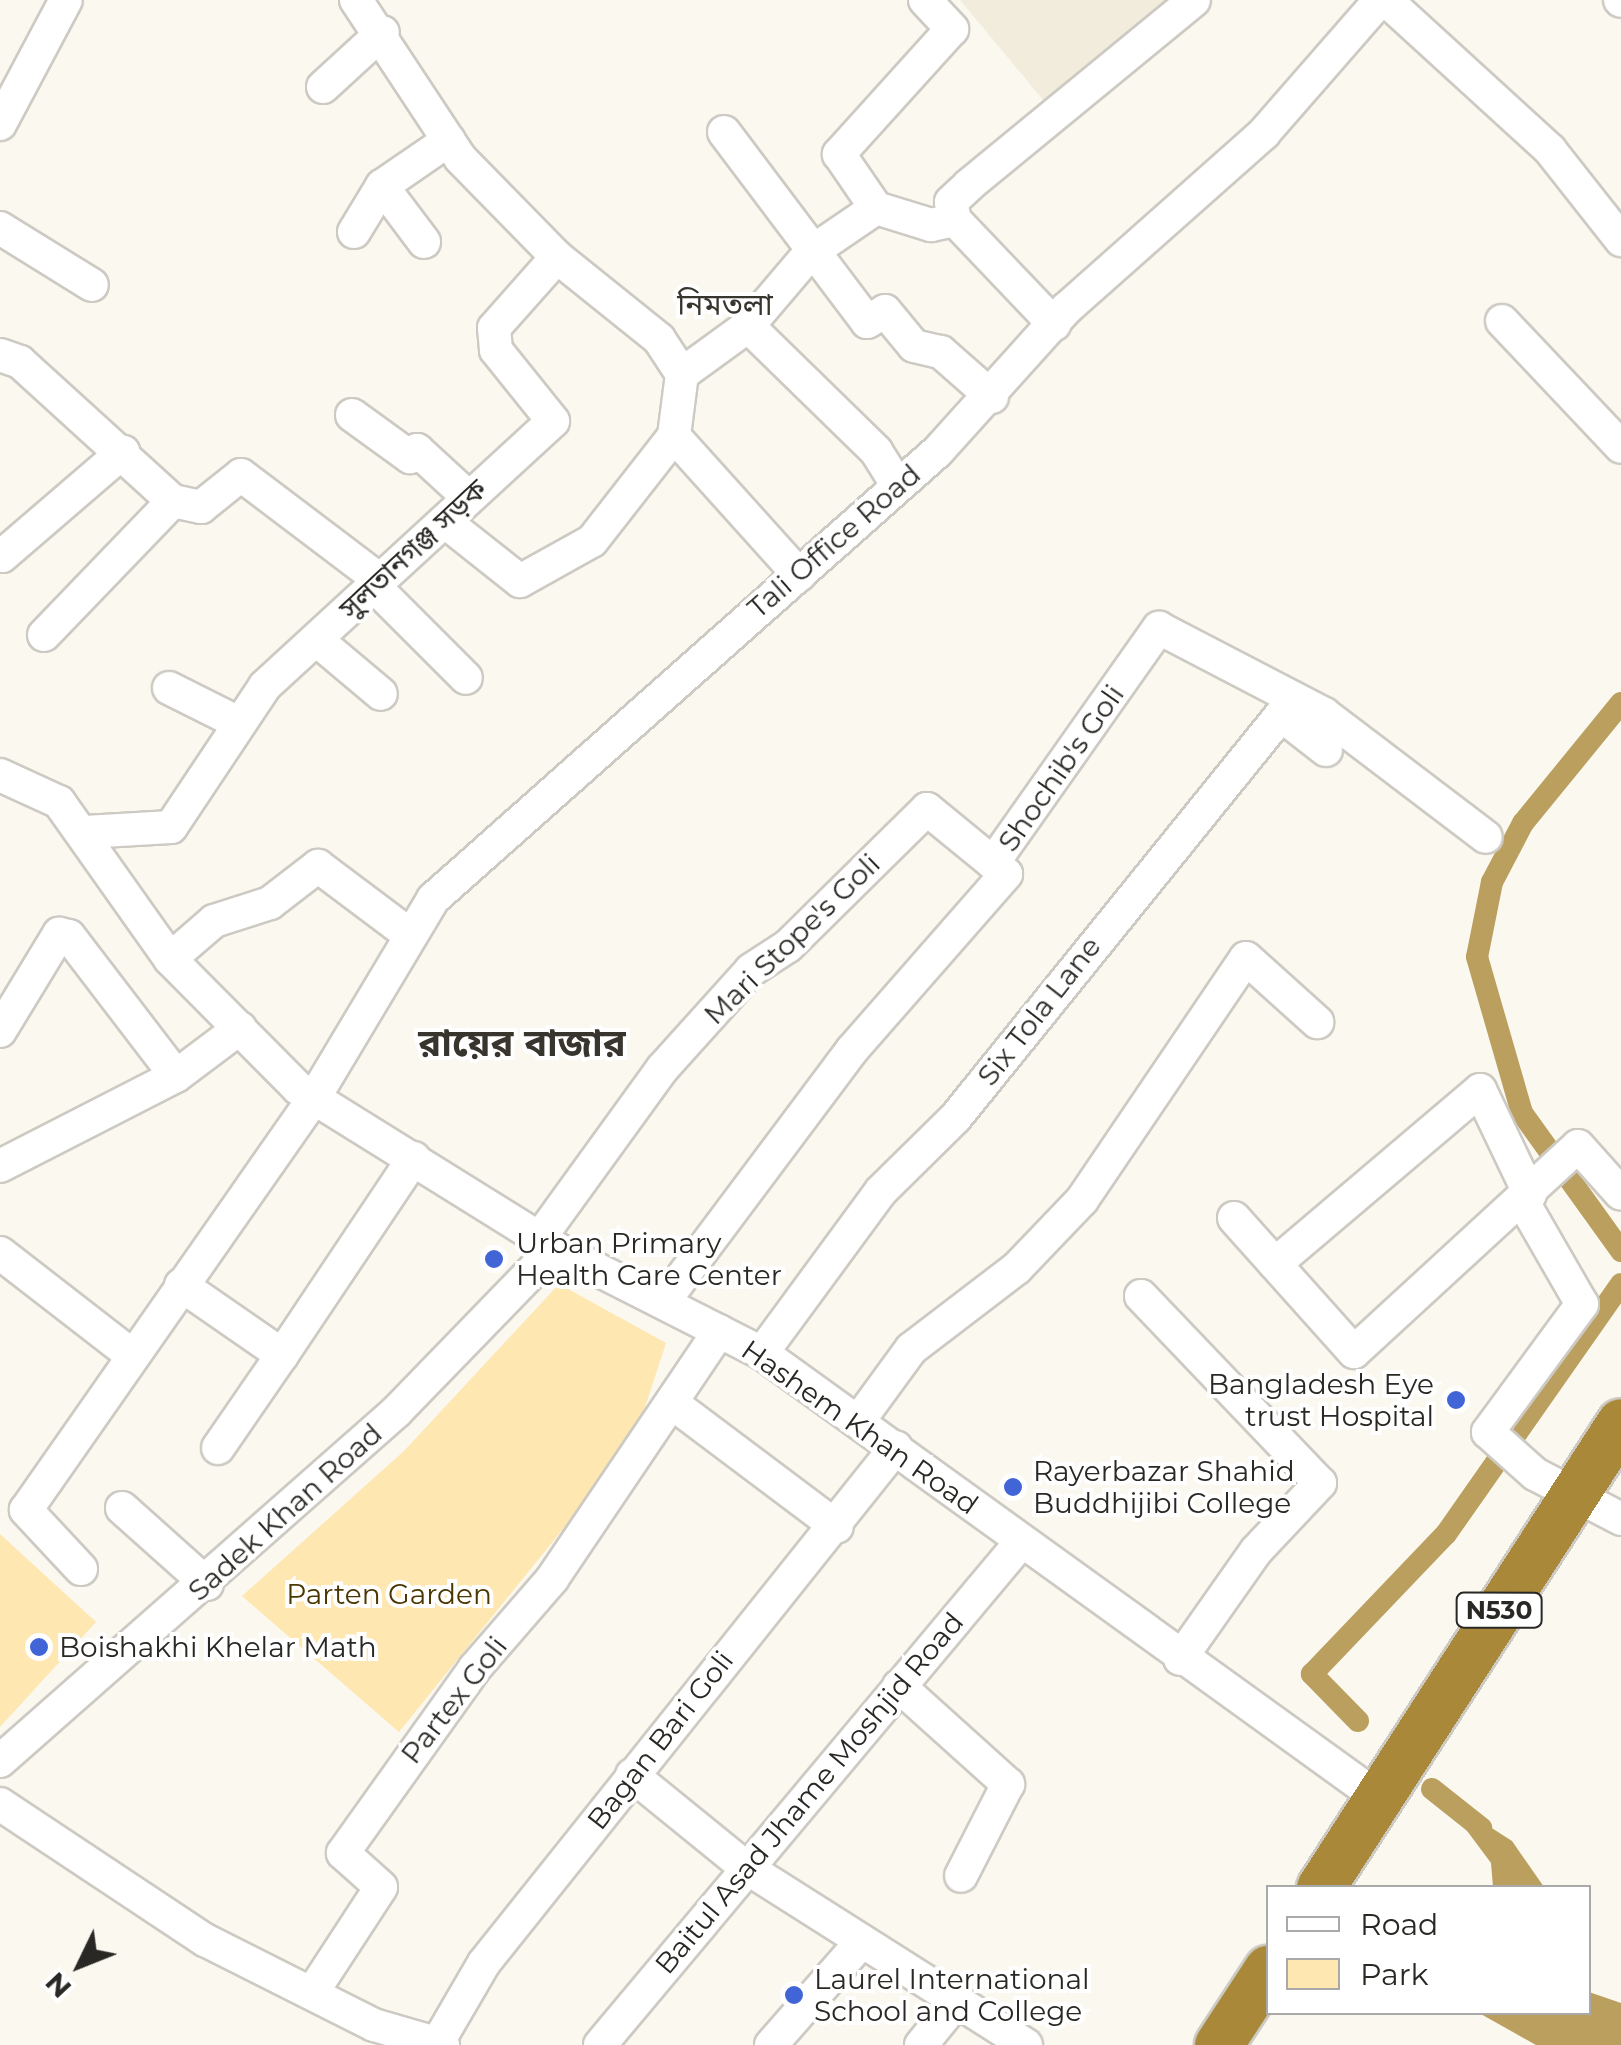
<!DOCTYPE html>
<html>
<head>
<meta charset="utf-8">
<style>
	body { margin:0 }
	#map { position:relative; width:1621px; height:2045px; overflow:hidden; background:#fbf8f0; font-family:Montserrat,"Noto Sans Bengali",sans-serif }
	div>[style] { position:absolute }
	.built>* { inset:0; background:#f2ecdd }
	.green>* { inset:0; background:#fee7b1 }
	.water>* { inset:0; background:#ba9f5f }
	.canal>* { height:22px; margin:-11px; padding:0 11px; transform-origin:11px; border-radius:11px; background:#ba9f5f }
	.roads { filter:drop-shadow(2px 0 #cdcac3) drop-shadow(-2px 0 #cdcac3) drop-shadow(0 2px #cdcac3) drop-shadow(0 -2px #cdcac3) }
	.minor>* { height:32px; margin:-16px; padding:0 16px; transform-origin:16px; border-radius:16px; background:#fff }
	.highway>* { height:48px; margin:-24px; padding:0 24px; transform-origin:24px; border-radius:24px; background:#a98939 }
	.dots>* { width:28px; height:28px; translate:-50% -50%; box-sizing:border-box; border:5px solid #fff; border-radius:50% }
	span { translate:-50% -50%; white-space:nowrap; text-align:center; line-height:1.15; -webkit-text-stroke:8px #fff; paint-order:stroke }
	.shield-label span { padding:2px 8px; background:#fff; border:2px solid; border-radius:8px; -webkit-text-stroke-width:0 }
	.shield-label { font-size:25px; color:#292825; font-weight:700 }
	.street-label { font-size:28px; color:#292825 }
	.poi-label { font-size:28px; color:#292825 }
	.left { translate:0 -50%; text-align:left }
	.right { translate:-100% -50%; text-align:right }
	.park-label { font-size:28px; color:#4a3700 }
	.neighbourhood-label { font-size:30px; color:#38352f }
	.district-label { font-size:38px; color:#38352f; font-weight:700 }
	.legend { position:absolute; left:1266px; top:1885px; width:325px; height:130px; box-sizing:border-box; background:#fff; border:2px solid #a9a9a8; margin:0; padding:12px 18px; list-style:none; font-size:30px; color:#292825 }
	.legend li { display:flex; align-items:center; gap:20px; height:50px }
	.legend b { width:50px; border:2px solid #a9a9a8 }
	.north { position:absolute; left:30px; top:1915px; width:100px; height:100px; -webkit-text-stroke:8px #fff; paint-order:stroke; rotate:227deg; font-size:28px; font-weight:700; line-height:40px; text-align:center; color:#292825 }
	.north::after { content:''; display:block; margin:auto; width:35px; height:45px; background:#292825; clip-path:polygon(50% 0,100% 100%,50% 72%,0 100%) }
</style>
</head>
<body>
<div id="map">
	<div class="built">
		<div style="clip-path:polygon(960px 0,1192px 0,1054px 113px)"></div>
	</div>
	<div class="green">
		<div style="clip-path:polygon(559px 1284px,666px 1343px,634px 1441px,399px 1732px,242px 1596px,404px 1451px)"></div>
		<div style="clip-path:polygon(0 1534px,96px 1622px,0 1727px)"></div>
	</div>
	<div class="water">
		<div style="clip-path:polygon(1462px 1809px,1512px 1841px,1544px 1887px,1493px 1887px,1491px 1863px,1459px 1820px)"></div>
		<div style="clip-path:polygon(1589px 1992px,1621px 2003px,1621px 2045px,1536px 2045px,1479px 2013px,1588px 2012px)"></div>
	</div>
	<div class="canal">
		<div style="left:1621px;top:703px;width:155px;rotate:129.2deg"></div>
		<div style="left:1523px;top:823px;width:67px;rotate:117.7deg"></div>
		<div style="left:1492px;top:882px;width:76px;rotate:101.3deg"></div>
		<div style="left:1477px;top:957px;width:162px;rotate:73.9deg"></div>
		<div style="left:1522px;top:1113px;width:170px;rotate:54.3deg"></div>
		<div style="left:1358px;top:1721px;width:66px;rotate:-134.4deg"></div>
		<div style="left:1312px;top:1674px;width:194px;rotate:-46.3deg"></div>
		<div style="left:1446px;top:1534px;width:305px;rotate:-55deg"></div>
		<div style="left:1432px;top:1789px;width:63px;rotate:38.5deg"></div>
	</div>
	<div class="roads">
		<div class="minor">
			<div style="left:356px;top:0;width:189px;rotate:56.6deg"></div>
			<div style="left:460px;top:158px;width:139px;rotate:45.6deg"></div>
			<div style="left:557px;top:257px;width:131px;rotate:38.8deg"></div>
			<div style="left:659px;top:339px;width:42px;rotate:56.7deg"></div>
			<div style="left:682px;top:374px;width:63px;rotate:97.4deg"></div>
			<div style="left:674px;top:436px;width:187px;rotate:48deg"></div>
			<div style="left:925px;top:0;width:40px;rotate:47deg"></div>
			<div style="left:952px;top:29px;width:169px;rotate:132.1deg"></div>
			<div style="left:839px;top:154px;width:65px;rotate:55.6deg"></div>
			<div style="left:876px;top:208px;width:58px;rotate:17.2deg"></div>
			<div style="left:931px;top:225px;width:25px;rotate:-12deg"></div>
			<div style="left:955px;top:220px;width:144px;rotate:46.4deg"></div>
			<div style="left:1386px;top:0;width:222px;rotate:42.4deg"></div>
			<div style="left:1550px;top:150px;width:115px;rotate:51.7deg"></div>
			<div style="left:1620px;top:0;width:1px;rotate:45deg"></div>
			<div style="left:323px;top:87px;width:81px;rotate:-42.5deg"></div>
			<div style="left:0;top:124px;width:140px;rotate:-62deg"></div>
			<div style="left:724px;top:132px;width:238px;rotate:53deg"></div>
			<div style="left:867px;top:322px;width:21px;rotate:-31deg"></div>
			<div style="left:885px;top:311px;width:45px;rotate:50.4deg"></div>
			<div style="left:914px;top:346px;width:28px;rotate:13deg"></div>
			<div style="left:941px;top:352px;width:68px;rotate:41.4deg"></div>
			<div style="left:382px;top:186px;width:70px;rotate:53.1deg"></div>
			<div style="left:955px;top:220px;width:18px;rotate:-103deg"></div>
			<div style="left:951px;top:202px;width:25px;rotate:-43deg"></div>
			<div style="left:969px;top:185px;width:291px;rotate:-39.4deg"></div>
			<div style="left:0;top:228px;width:108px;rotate:31.8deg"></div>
			<div style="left:354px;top:232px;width:54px;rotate:-58.7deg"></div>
			<div style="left:382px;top:186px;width:81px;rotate:-34.5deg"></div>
			<div style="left:1502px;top:321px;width:173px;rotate:46.6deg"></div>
			<div style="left:748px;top:326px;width:179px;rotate:44.3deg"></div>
			<div style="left:876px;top:451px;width:41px;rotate:57.8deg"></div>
			<div style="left:0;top:355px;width:21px;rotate:19deg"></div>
			<div style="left:20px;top:362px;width:207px;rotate:42.3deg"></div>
			<div style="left:173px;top:501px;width:29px;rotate:12deg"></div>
			<div style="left:201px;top:507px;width:51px;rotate:-38.7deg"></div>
			<div style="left:241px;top:475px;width:169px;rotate:37.1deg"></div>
			<div style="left:682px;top:374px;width:82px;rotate:-36deg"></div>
			<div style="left:748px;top:326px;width:96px;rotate:-49.7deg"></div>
			<div style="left:810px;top:253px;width:80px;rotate:-34.3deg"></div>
			<div style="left:352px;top:415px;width:72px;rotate:35.9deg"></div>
			<div style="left:410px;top:457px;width:10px;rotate:-45deg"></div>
			<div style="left:417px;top:450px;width:67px;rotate:42.6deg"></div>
			<div style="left:448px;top:524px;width:92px;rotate:38.4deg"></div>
			<div style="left:520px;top:581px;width:82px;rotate:-29.1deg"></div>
			<div style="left:592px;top:541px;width:133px;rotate:-52deg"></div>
			<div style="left:2px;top:556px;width:160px;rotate:-40.7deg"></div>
			<div style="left:371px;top:583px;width:134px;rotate:45deg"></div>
			<div style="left:44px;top:635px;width:186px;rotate:-46.1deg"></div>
			<div style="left:318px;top:641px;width:82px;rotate:40.1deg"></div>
			<div style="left:169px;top:688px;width:76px;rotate:26.6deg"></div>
			<div style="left:0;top:775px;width:65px;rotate:24.6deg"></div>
			<div style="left:59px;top:802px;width:192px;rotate:54.7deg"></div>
			<div style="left:170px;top:959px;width:182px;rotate:45.2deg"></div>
			<div style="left:298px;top:1088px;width:303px;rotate:31.9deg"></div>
			<div style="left:555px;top:1248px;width:232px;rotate:26.9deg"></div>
			<div style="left:762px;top:1353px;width:761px;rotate:35.8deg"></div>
			<div style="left:85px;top:832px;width:86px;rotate:-3.3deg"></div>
			<div style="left:171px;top:827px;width:169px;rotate:-56.3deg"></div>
			<div style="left:265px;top:686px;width:391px;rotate:-42.6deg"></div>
			<div style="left:553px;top:421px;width:91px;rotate:-128.8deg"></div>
			<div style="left:496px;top:350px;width:22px;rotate:-95deg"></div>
			<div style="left:494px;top:328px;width:95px;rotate:-48.4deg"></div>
			<div style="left:170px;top:959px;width:58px;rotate:-40.8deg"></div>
			<div style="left:214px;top:921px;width:59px;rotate:-17.8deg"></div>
			<div style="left:270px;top:903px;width:61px;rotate:-37.6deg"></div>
			<div style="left:318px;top:866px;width:110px;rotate:36.9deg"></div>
			<div style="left:0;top:1031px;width:114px;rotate:-58.7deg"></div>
			<div style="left:59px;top:934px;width:10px;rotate:11deg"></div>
			<div style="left:69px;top:936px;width:176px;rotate:52.6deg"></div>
			<div style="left:0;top:1166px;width:198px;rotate:-27.1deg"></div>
			<div style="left:176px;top:1076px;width:80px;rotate:-36.9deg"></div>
			<div style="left:1523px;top:1202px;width:118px;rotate:60deg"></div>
			<div style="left:1582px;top:1304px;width:159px;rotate:126.3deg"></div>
			<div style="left:1488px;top:1432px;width:63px;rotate:41.8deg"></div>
			<div style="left:1535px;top:1474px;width:97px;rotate:27.6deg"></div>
			<div style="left:1234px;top:1218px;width:180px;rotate:48.2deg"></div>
			<div style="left:1354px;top:1352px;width:304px;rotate:-42.6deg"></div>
			<div style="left:1578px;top:1146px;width:64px;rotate:48.1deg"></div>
			<div style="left:539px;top:1239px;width:210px;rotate:-54.1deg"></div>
			<div style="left:662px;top:1069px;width:133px;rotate:-48deg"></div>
			<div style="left:751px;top:970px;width:44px;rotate:-33deg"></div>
			<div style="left:788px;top:946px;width:195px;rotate:-44.6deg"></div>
			<div style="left:927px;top:809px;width:85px;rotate:39.3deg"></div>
			<div style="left:0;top:1253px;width:168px;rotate:37.8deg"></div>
			<div style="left:1275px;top:1264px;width:269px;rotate:-40.3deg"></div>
			<div style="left:1480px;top:1090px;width:116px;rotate:64.5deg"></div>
			<div style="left:181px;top:1285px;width:123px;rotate:34.7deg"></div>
			<div style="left:282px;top:1355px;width:237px;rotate:-56.2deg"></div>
			<div style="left:1141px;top:1296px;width:259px;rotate:46.3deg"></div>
			<div style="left:1320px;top:1483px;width:93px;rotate:133.3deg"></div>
			<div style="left:1256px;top:1551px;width:132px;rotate:125.1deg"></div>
			<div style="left:665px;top:1300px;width:312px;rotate:-53.2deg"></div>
			<div style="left:852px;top:1050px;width:234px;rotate:-48.8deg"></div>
			<div style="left:1006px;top:874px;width:17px;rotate:-140deg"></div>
			<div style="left:993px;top:863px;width:288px;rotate:-54.8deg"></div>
			<div style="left:1159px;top:628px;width:186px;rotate:27.5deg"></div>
			<div style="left:1324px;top:714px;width:203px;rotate:37.2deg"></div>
			<div style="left:762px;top:1353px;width:201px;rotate:-53.7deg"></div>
			<div style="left:881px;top:1191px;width:105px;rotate:-44.6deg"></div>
			<div style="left:956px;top:1117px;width:517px;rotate:-51.05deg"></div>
			<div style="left:1281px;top:715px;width:57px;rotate:37.9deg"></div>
			<div style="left:672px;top:1403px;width:206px;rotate:36.9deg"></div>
			<div style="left:860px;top:1419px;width:87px;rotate:-53.9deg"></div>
			<div style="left:911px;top:1349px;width:133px;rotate:-37.4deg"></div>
			<div style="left:1017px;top:1268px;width:94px;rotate:-46.3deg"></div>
			<div style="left:1082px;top:1200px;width:292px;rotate:-55.9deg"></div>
			<div style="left:1246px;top:958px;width:96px;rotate:42deg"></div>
			<div style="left:218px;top:1448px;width:113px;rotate:-55.5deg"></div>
			<div style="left:122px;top:1508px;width:114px;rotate:41.8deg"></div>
			<div style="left:81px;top:1569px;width:81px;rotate:-133deg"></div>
			<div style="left:26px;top:1510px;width:503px;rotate:-55.05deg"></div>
			<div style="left:314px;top:1098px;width:232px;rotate:-59.1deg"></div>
			<div style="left:433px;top:899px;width:675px;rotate:-41.58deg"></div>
			<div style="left:938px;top:451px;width:191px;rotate:-48deg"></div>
			<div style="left:1066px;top:309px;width:265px;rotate:-41.6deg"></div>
			<div style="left:1264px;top:133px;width:176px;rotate:-48.9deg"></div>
			<div style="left:899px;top:1686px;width:147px;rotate:42deg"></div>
			<div style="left:1008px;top:1784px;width:103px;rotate:117.1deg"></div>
			<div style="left:0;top:1761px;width:529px;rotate:-41.4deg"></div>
			<div style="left:397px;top:1411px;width:227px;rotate:-45.9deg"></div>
			<div style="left:632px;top:1775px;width:144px;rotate:39.1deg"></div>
			<div style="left:744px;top:1866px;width:334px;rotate:32.4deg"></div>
			<div style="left:0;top:1804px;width:246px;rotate:33.6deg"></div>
			<div style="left:205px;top:1940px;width:189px;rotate:26.7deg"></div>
			<div style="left:374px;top:2025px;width:72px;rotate:16.2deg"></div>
			<div style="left:312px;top:1993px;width:126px;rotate:-56.9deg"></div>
			<div style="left:381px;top:1887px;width:51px;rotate:-138.2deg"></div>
			<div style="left:343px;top:1853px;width:227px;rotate:-54.5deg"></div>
			<div style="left:475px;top:1668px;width:118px;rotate:-49.1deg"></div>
			<div style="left:552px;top:1579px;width:299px;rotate:-56deg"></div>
			<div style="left:438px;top:2042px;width:91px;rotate:-59.8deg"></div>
			<div style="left:484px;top:1963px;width:660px;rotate:-51.39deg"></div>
			<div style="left:600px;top:2045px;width:656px;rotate:-50.07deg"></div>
			<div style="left:771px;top:2045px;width:138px;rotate:-48.8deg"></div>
			<div style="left:921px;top:2045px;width:55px;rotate:-50.9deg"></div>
		</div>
		<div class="highway">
			<div style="left:1321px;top:1888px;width:553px;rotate:-57.17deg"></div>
			<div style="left:1219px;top:2045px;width:90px;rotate:-56.8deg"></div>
		</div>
	</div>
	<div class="dots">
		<div style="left:494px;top:1259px;background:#4164d6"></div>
		<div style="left:1456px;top:1400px;background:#4164d6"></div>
		<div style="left:1013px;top:1487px;background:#4164d6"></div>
		<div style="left:39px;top:1647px;background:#4164d6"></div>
		<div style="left:794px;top:1995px;background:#4164d6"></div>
	</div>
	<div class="shield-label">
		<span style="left:1499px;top:1610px">N530</span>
	</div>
	<div class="street-label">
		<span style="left:834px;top:541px;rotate:-41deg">Tali Office Road</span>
		<span style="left:413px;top:549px;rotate:-43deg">সুলতানগঞ্জ সড়ক</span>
		<span style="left:1061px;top:768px;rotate:-55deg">Shochib's Goli</span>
		<span style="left:792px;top:939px;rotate:-44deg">Mari Stope's Goli</span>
		<span style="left:1039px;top:1011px;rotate:-52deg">Six Tola Lane</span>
		<span style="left:860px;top:1427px;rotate:35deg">Hashem Khan Road</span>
		<span style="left:285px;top:1512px;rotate:-42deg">Sadek Khan Road</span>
		<span style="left:454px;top:1700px;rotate:-52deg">Partex Goli</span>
		<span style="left:660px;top:1740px;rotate:-52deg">Bagan Bari Goli</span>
		<span style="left:809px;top:1793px;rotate:-50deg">Baitul Asad Jhame Moshjid Road</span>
	</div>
	<div class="poi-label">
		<span class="left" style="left:516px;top:1259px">Urban Primary<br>Health Care Center</span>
		<span class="right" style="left:1434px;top:1400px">Bangladesh Eye<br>trust Hospital</span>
		<span class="left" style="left:1033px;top:1487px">Rayerbazar Shahid<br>Buddhijibi College</span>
		<span class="left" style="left:59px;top:1647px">Boishakhi Khelar Math</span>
		<span class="left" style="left:814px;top:1995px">Laurel International<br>School and College</span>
	</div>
	<div class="park-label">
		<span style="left:389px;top:1594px">Parten Garden</span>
	</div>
	<div class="neighbourhood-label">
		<span style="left:725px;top:305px">নিমতলা</span>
	</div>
	<div class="district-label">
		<span style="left:522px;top:1043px">রায়ের বাজার</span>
	</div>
	<ul class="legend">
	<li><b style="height:12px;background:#fff"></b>Road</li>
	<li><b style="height:28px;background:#fee7b1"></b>Park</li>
	</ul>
	<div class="north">N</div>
</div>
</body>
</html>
